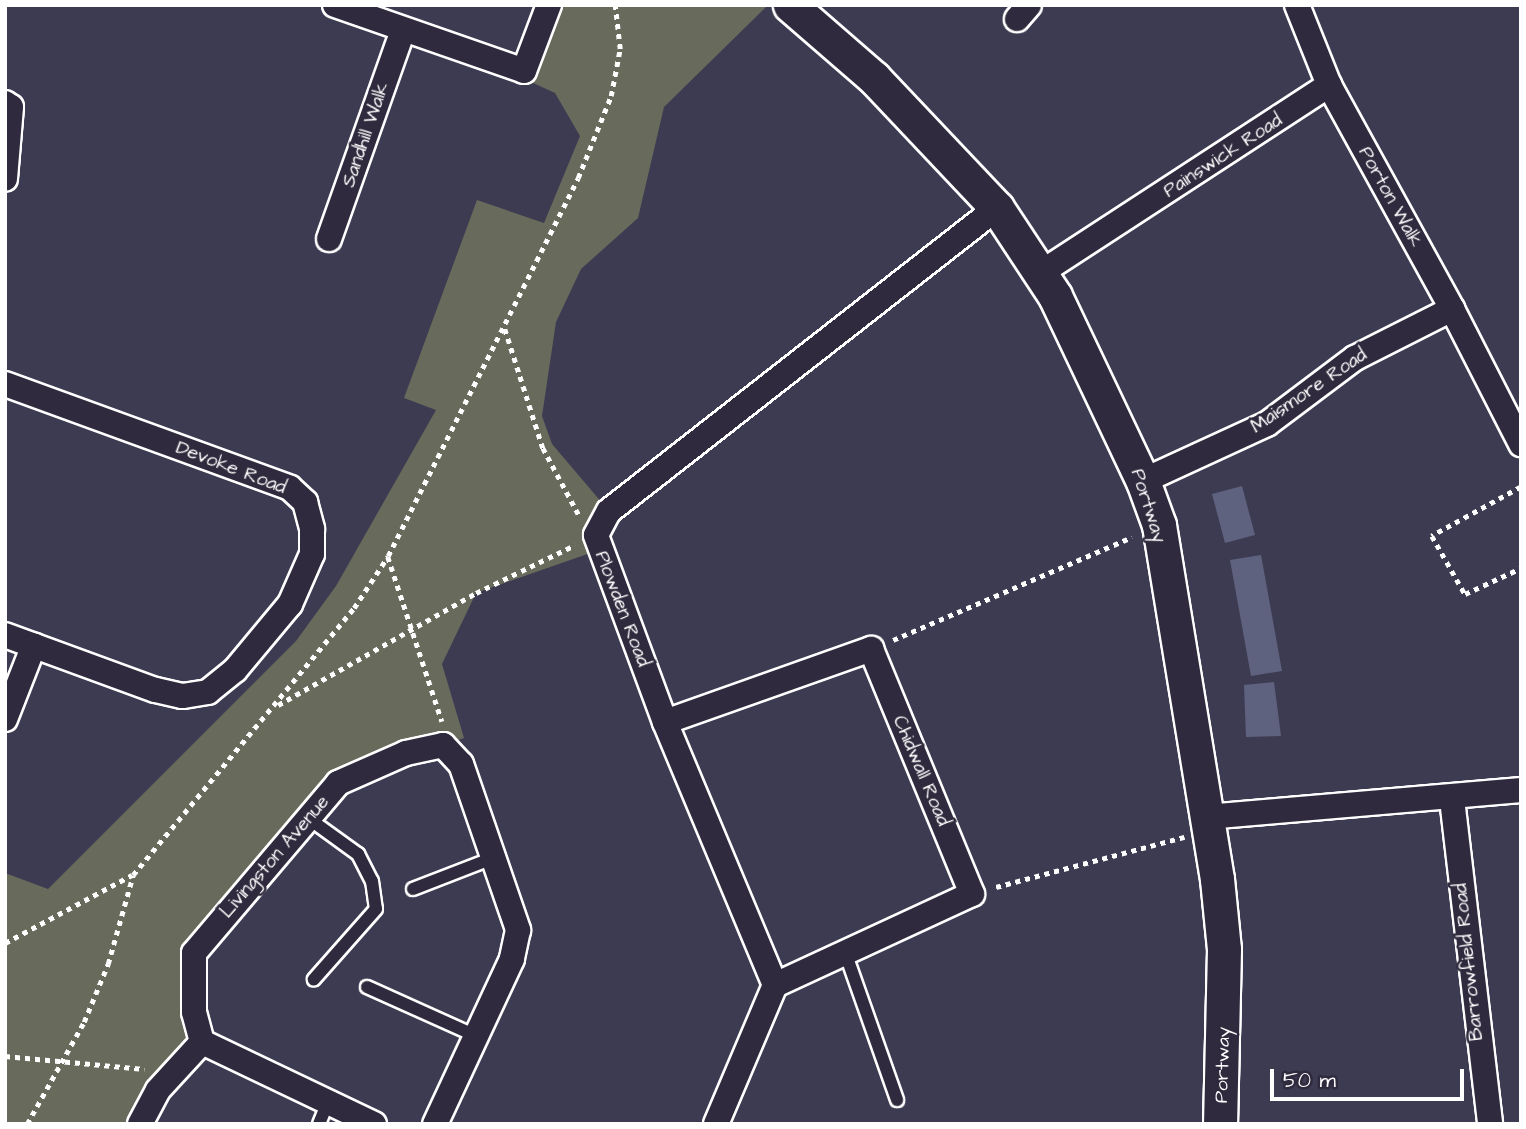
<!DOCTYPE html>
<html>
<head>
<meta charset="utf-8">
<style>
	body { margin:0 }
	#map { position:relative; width:1526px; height:1129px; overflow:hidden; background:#3d3b51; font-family:"Architects Daughter",sans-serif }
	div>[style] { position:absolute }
	.green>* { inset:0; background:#686a5c }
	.building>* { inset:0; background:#5e627f }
	.path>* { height:4.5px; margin-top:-2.25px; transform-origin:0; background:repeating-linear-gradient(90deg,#fff 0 5px,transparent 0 10px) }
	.roads { filter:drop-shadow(2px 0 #fff) drop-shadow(-2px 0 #fff) drop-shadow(0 2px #fff) drop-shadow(0 -2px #fff) }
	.lane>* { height:12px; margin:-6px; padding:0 6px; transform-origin:6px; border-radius:6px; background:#2f2a3d }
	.street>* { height:24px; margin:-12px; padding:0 12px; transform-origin:12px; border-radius:12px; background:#2f2a3d }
	.secondary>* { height:33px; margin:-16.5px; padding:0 16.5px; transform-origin:16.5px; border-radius:16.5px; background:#2f2a3d }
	span { translate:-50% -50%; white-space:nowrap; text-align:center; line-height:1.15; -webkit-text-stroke:5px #2f2a3d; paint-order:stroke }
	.street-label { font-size:19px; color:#fff }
	.frame { position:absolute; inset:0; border:7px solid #fff; pointer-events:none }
	.scale { position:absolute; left:1270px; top:1069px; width:194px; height:32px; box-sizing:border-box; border:4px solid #fff; border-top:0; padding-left:9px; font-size:21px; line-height:24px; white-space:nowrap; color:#fff; -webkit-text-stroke:5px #2f2a3d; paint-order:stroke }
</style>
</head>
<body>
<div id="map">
	<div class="green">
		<div style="clip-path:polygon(560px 5px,768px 5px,664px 107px,638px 218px,581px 269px,556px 322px,542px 416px,552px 444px,609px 511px,599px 550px,476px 593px,442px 664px,464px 738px,338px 783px,194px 953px,202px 1042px,140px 1124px,5px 1124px,5px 873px,48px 889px,296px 641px,336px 586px,436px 410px,404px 398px,477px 200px,544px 223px,580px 136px,555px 93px,531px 82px)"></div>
	</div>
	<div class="building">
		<div style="clip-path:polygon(1242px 486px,1255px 535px,1225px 543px,1212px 494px)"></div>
		<div style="clip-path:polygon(1261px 555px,1282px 671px,1251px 676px,1230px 560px)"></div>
		<div style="clip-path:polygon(1274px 682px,1281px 736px,1246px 737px,1244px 685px)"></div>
	</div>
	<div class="path">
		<div style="left:505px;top:329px;width:125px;rotate:72.3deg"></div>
		<div style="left:543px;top:448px;width:78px;rotate:61.8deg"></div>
		<div style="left:1521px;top:487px;width:102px;rotate:151.2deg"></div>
		<div style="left:1432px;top:536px;width:67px;rotate:60.4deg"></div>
		<div style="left:1465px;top:594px;width:62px;rotate:-24.9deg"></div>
		<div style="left:388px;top:557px;width:173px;rotate:71.8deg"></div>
		<div style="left:893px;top:640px;width:260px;rotate:-23.3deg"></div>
		<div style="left:278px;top:705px;width:227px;rotate:-29.5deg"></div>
		<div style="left:476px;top:593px;width:110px;rotate:-25.9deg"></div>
		<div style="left:996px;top:887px;width:195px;rotate:-14.9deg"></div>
		<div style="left:5px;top:943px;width:144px;rotate:-28.2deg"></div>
		<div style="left:5px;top:1056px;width:140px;rotate:5.3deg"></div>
		<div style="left:27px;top:1124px;width:117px;rotate:-60.8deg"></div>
		<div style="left:84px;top:1022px;width:63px;rotate:-67.5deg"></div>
		<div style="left:108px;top:964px;width:92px;rotate:-74.3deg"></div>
		<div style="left:133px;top:875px;width:347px;rotate:-50.4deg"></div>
		<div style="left:354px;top:608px;width:62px;rotate:-56.8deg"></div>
		<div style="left:388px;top:556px;width:423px;rotate:-63.3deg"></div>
		<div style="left:578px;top:178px;width:88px;rotate:-68.1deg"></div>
		<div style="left:611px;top:96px;width:48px;rotate:-79.2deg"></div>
		<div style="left:620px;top:49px;width:44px;rotate:-96.5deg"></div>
	</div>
	<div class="roads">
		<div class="lane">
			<div style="left:308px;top:818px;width:62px;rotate:35.8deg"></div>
			<div style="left:358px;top:854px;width:30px;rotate:63deg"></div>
			<div style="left:372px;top:881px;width:28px;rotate:82deg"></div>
			<div style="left:376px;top:909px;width:94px;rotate:131.5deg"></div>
			<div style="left:413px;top:889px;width:86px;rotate:-21.2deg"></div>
			<div style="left:845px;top:952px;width:157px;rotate:70.6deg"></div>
			<div style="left:367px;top:987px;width:120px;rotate:24.2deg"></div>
			<div style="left:319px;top:1124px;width:24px;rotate:-68deg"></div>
		</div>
		<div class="street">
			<div style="left:335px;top:5px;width:200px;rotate:19.2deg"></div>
			<div style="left:524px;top:71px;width:71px;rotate:-69.3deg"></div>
			<div style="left:1017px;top:19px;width:18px;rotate:-49deg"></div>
			<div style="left:1329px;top:85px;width:256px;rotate:61.2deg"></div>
			<div style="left:5px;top:103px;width:7px;rotate:34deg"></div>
			<div style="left:11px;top:107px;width:72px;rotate:94.8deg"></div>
			<div style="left:329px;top:239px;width:222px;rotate:-70.5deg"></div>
			<div style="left:1042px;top:272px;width:343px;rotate:-33.1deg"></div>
			<div style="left:1329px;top:85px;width:86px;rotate:-111.8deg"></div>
			<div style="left:5px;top:384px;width:303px;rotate:20deg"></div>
			<div style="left:290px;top:488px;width:21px;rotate:43deg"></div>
			<div style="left:305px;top:502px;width:28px;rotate:75deg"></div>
			<div style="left:312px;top:529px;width:25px;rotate:90deg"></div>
			<div style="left:312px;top:554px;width:55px;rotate:113.7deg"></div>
			<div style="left:290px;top:604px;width:86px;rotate:129.8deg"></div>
			<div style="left:235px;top:670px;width:35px;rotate:141deg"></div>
			<div style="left:208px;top:692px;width:26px;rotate:171deg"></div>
			<div style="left:182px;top:696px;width:28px;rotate:-167deg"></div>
			<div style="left:155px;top:690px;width:160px;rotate:-159.9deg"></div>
			<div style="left:1143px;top:481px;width:136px;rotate:-24.7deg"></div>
			<div style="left:1267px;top:424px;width:110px;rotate:-36.9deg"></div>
			<div style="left:1355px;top:358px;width:109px;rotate:-26.8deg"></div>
			<div style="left:1452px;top:309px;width:152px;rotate:62.9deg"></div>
			<div style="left:5px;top:719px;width:79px;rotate:-68.6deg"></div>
			<div style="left:665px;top:722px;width:219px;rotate:-19.5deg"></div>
			<div style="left:871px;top:649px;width:265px;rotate:67.6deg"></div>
			<div style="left:972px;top:894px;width:217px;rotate:155.2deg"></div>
			<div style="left:1452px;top:799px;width:327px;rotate:83.3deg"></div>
			<div style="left:1207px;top:817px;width:315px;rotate:-4.9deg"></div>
			<div style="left:140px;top:1124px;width:38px;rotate:-62deg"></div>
			<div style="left:158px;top:1090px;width:65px;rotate:-47.5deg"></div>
			<div style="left:374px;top:1124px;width:191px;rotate:-154.5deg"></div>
			<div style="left:202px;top:1042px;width:31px;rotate:-105deg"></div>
			<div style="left:194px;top:1012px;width:59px;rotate:-90deg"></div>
			<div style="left:194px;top:953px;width:223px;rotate:-49.7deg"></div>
			<div style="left:338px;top:783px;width:74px;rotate:-23.8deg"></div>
			<div style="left:406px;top:753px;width:38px;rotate:-12deg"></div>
			<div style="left:443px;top:745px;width:26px;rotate:47deg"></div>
			<div style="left:461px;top:764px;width:176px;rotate:71deg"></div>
			<div style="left:518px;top:930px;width:30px;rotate:102deg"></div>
			<div style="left:512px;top:959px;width:182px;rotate:115deg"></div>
			<div style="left:716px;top:1124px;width:151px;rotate:-67deg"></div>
			<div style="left:775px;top:985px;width:285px;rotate:-112.7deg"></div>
			<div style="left:665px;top:722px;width:199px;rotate:-110.3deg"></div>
			<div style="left:596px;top:535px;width:27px;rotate:-62deg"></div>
			<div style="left:609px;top:511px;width:492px;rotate:-38deg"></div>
		</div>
		<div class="secondary">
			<div style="left:790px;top:5px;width:111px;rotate:41deg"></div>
			<div style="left:874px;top:78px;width:179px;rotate:46.6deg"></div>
			<div style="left:997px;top:208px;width:105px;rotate:56.6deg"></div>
			<div style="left:1055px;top:296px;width:205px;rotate:64.6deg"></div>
			<div style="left:1143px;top:481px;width:47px;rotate:70deg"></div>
			<div style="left:1159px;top:525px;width:359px;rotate:80.7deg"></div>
			<div style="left:1217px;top:879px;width:70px;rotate:84.3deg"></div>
			<div style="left:1224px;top:949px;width:175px;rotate:91.3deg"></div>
		</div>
	</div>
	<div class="street-label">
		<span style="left:366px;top:135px;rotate:-71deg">Sandhill Walk</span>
		<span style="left:1223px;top:156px;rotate:-33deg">Painswick Road</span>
		<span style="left:1390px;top:197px;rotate:61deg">Porton Walk</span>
		<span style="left:1309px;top:391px;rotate:-34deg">Maismore Road</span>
		<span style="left:231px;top:468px;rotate:21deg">Devoke Road</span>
		<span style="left:1148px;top:506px;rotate:72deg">Portway</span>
		<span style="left:622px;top:609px;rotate:69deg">Plowden Road</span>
		<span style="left:921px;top:771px;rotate:67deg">Chidwall Road</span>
		<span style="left:275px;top:857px;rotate:-49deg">Livingston Avenue</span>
		<span style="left:1469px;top:962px;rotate:-96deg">Barrowfield Road</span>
		<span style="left:1223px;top:1065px;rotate:-88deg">Portway</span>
	</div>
	<div class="frame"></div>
	<div class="scale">50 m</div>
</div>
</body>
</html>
